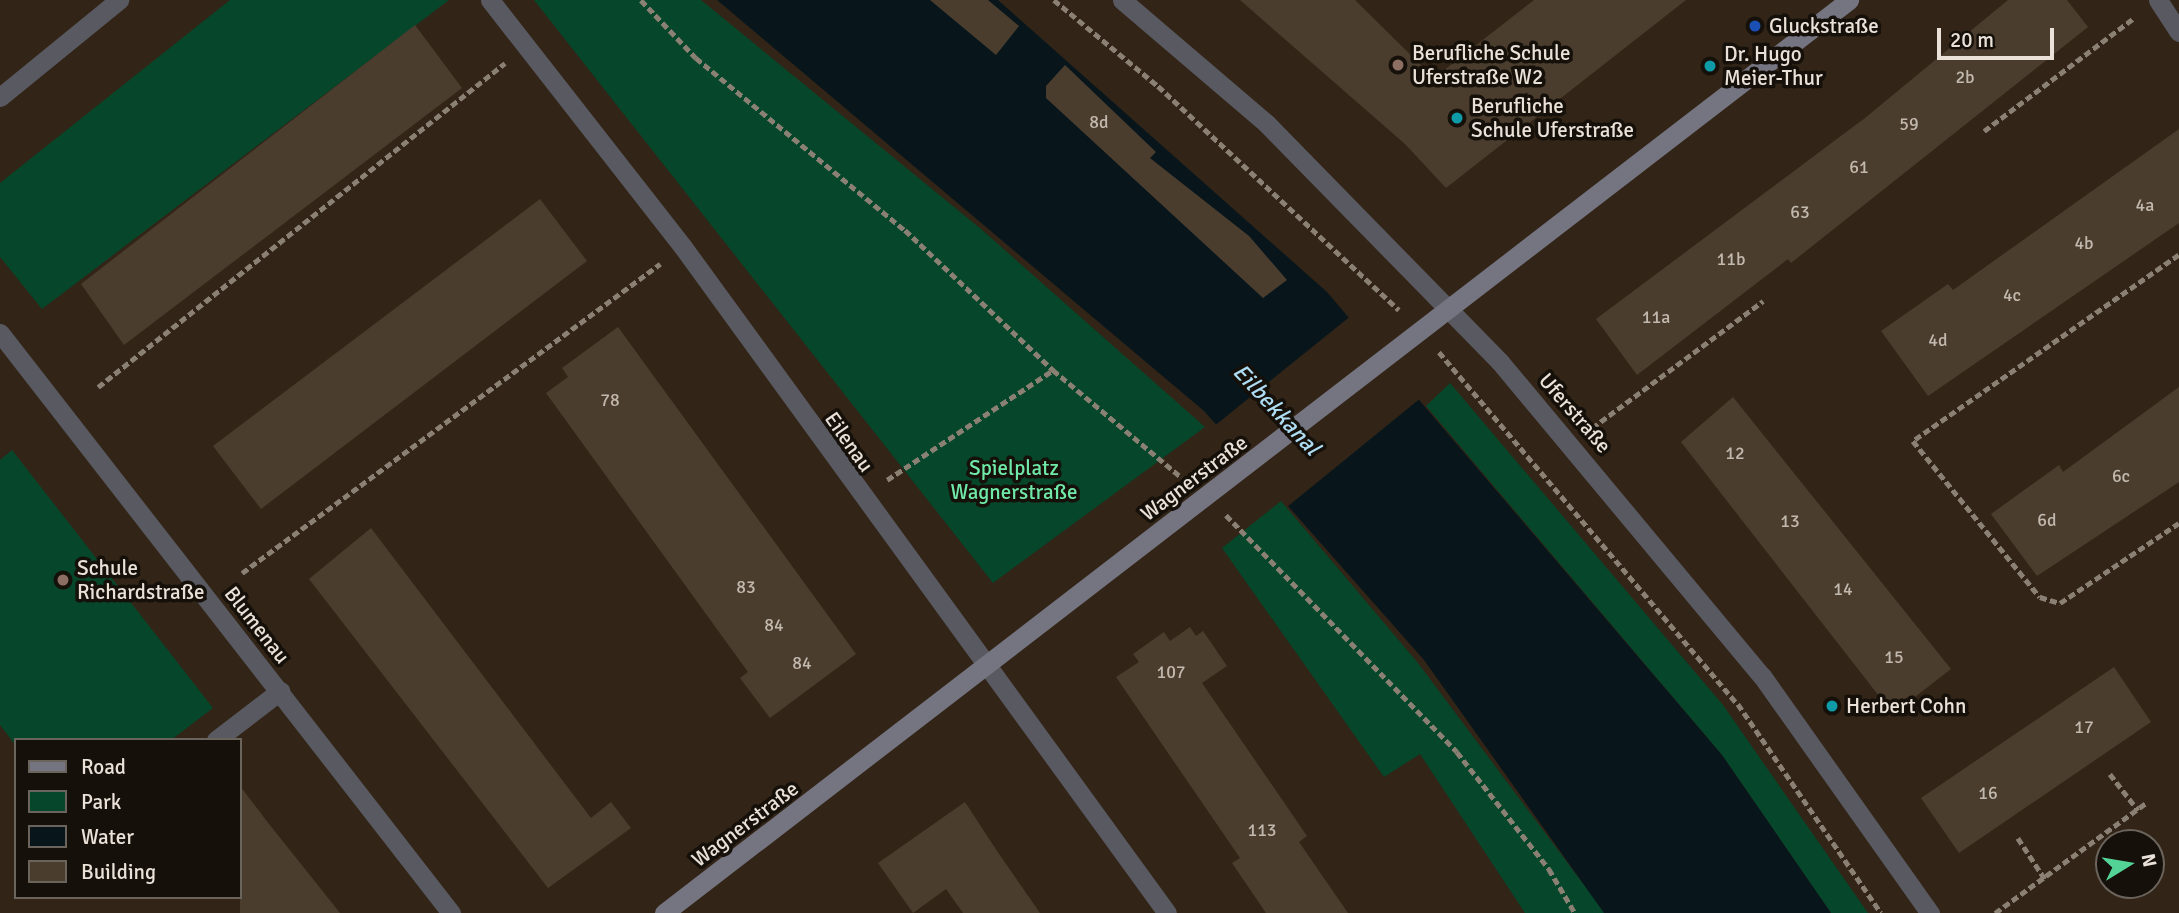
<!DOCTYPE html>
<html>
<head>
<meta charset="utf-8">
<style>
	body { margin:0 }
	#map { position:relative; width:2179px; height:913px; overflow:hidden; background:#322517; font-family:Signika,sans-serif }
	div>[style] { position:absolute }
	.green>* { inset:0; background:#06462a }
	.water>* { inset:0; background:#08161c }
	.pier>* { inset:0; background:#322517 }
	.building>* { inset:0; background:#4b3d2e }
	.path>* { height:4.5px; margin-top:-2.25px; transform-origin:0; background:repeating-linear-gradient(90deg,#8a8074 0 7px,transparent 0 10.5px) }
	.service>* { height:19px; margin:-9.5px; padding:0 9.5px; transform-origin:9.5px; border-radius:9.5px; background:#595961 }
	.minor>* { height:19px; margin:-9.5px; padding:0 9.5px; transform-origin:9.5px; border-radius:9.5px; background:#595961 }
	.tertiary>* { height:19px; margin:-9.5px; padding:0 9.5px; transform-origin:9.5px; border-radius:9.5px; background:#595961 }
	.secondary>* { height:19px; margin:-9.5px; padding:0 9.5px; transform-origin:9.5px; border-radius:9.5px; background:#757481 }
	.dots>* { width:19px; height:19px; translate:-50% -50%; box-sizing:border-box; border:4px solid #151009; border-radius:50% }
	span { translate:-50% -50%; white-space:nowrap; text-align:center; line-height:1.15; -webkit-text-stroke:7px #151009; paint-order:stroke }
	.number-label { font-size:18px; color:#c2b9ae }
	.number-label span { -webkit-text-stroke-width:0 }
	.poi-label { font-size:21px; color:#eae2d9 }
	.left { translate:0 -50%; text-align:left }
	.street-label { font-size:21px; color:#eae2d9 }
	.park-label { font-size:21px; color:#6fe8a8 }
	.water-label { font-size:23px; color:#aedcf3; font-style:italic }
	.legend { position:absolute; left:14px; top:738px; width:228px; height:161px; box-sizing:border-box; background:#151009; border:2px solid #6a645c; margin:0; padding:9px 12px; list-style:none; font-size:21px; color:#eae2d9 }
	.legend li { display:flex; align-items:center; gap:14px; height:35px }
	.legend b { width:35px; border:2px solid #6a645c }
	.north { position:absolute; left:2095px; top:829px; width:70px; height:70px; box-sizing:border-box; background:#151009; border:2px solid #6a645c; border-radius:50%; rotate:79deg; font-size:19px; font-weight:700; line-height:28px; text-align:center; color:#eae2d9 }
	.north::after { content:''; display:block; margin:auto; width:24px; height:32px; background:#53d396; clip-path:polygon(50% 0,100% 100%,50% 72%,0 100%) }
	.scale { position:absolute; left:1937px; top:28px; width:117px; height:32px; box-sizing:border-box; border:4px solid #eae2d9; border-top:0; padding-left:9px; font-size:21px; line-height:24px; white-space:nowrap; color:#eae2d9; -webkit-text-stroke:5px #151009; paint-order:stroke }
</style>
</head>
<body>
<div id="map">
	<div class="green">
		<div style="clip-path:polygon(230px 0,449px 0,42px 309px,0 257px,0 183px)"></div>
		<div style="clip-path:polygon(534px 0,701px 0,981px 229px,1205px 427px,993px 583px)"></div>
		<div style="clip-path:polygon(1450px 383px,1723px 705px,1868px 913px,1831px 913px,1722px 755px,1426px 406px)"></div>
		<div style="clip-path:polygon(12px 450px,213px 708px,171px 740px,16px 740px,16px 746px,0 725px,0 460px)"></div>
		<div style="clip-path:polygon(1281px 501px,1418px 663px,1605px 913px,1525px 913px,1420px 754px,1384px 777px,1222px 548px)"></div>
	</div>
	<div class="water">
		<div style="clip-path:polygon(717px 0,998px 0,1327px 292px,1722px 755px,1831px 913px,1604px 913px,1424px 660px,1204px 411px)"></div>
	</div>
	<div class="pier">
		<div style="clip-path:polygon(1352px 315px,1422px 397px,1287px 507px,1213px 427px)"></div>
	</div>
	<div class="building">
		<div style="clip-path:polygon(930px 0,988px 0,1019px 26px,996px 55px)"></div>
		<div style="clip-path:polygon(1240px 0,1355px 0,1434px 78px,1534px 0,1686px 0,1446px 188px,1405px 144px)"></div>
		<div style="clip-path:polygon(2008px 0,2067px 0,2088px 27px,1791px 263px,1788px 259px,1637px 375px,1596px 319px,1865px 118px)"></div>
		<div style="clip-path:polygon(415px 25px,462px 88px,124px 345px,81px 284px)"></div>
		<div style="clip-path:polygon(1065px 65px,1156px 152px,1150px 158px,1249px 236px,1287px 280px,1263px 298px,1046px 98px,1046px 86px)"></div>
		<div style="clip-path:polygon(2179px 129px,2179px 223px,1928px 396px,1881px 331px,1948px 284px,1953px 290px)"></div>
		<div style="clip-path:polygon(540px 199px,587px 261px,261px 509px,213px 446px)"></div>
		<div style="clip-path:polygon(618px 327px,856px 654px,770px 718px,740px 678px,748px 672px,546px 393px,568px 377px,562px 368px)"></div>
		<div style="clip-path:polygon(2179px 387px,2179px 482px,2037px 576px,1991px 514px,2059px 465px,2063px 472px)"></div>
		<div style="clip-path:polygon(1733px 397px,1951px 669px,1893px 714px,1681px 442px)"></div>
		<div style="clip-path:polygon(371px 528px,591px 818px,611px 802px,631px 828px,548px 888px,309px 579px)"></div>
		<div style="clip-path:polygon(1190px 627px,1196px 636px,1203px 631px,1227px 666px,1202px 683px,1307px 836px,1299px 842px,1348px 913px,1266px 913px,1232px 863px,1240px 858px,1116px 677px,1139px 662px,1133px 654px,1164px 632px,1170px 641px)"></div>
		<div style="clip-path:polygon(2114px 667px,2151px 722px,1959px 853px,1921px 798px)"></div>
		<div style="clip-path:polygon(240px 786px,269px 824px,340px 913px,240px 913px)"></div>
		<div style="clip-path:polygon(965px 802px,997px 851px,1040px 913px,963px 913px,946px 889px,913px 913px,878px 863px)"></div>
	</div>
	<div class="path">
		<div style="left:641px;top:0;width:80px;rotate:46.5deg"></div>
		<div style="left:696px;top:58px;width:271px;rotate:39.5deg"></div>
		<div style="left:905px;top:230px;width:204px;rotate:43.4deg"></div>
		<div style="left:1053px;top:370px;width:168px;rotate:39.9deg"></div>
		<div style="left:1054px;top:0;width:135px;rotate:39.6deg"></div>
		<div style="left:1158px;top:86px;width:329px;rotate:42.9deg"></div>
		<div style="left:1984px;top:131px;width:188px;rotate:-37deg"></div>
		<div style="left:2179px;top:255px;width:325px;rotate:145deg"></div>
		<div style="left:1913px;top:441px;width:201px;rotate:50.9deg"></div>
		<div style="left:2040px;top:597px;width:21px;rotate:17deg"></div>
		<div style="left:2060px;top:603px;width:143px;rotate:-33.9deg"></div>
		<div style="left:1439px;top:352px;width:462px;rotate:49.7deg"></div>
		<div style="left:1738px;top:704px;width:253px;rotate:55.6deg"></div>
		<div style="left:98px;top:387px;width:520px;rotate:-38.52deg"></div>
		<div style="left:1592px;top:428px;width:213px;rotate:-36.6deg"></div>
		<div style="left:887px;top:480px;width:199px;rotate:-33.5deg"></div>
		<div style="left:1226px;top:515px;width:331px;rotate:45.7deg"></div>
		<div style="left:1457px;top:752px;width:149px;rotate:51.8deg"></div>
		<div style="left:1549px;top:869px;width:51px;rotate:59.4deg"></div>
		<div style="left:242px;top:573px;width:520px;rotate:-36.47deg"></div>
		<div style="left:2110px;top:774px;width:46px;rotate:52.1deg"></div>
		<div style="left:2018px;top:838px;width:49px;rotate:56.6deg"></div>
		<div style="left:1995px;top:913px;width:188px;rotate:-36.1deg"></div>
	</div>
	<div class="service">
		<div style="left:216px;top:740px;width:81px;rotate:-37.4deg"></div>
	</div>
	<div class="minor">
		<div style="left:1122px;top:0;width:191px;rotate:40.5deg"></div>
		<div style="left:1267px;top:124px;width:333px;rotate:45.6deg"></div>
		<div style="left:1500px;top:362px;width:409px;rotate:50.2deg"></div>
		<div style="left:1762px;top:676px;width:291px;rotate:54.7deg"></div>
		<div style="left:2158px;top:0;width:38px;rotate:57deg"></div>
		<div style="left:0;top:333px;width:735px;rotate:52.13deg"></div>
	</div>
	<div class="tertiary">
		<div style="left:490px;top:0;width:313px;rotate:52deg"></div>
		<div style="left:683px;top:247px;width:823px;rotate:53.99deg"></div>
		<div style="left:0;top:97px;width:154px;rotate:-39.2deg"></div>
	</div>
	<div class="secondary">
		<div style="left:664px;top:913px;width:1496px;rotate:-37.61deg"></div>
	</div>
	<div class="dots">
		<div style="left:1755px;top:26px;background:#1a4fb4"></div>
		<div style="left:1398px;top:65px;background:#8d6e63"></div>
		<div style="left:1710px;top:66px;background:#0f9aa8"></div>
		<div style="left:1457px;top:118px;background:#0f9aa8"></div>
		<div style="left:63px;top:580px;background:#8d6e63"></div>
		<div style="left:1832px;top:706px;background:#0f9aa8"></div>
	</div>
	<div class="number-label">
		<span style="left:1965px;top:77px">2b</span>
		<span style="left:1099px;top:122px">8d</span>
		<span style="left:1909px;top:124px">59</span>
		<span style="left:1859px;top:167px">61</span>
		<span style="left:2145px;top:205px">4a</span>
		<span style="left:1800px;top:212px">63</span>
		<span style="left:2084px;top:243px">4b</span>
		<span style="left:1731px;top:259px">11b</span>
		<span style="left:2012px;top:295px">4c</span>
		<span style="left:1656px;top:317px">11a</span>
		<span style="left:1938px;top:340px">4d</span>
		<span style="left:610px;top:400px">78</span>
		<span style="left:1735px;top:453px">12</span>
		<span style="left:2121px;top:476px">6c</span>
		<span style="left:2047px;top:520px">6d</span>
		<span style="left:1790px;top:521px">13</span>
		<span style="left:746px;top:587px">83</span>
		<span style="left:1843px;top:589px">14</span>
		<span style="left:774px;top:625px">84</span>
		<span style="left:1894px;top:657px">15</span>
		<span style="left:802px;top:663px">84</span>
		<span style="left:1171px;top:672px">107</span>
		<span style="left:2084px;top:727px">17</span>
		<span style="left:1988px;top:793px">16</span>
		<span style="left:1262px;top:830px">113</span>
	</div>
	<div class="poi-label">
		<span class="left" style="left:1769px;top:26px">Gluckstraße</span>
		<span class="left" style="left:1412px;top:65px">Berufliche Schule<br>Uferstraße W2</span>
		<span class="left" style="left:1724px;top:66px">Dr. Hugo<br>Meier-Thur</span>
		<span class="left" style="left:1471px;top:118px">Berufliche<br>Schule Uferstraße</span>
		<span class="left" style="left:77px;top:580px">Schule<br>Richardstraße</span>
		<span class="left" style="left:1846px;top:706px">Herbert Cohn</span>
	</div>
	<div class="street-label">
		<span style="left:1575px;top:413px;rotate:49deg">Uferstraße</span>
		<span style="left:849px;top:442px;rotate:55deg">Eilenau</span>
		<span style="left:1194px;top:478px;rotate:-37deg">Wagnerstraße</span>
		<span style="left:257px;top:625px;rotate:52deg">Blumenau</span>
		<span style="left:745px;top:824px;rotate:-37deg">Wagnerstraße</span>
	</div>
	<div class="park-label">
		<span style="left:1014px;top:480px">Spielplatz<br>Wagnerstraße</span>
	</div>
	<div class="water-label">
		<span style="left:1276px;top:410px;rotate:47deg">Eilbekkanal</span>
	</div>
	<ul class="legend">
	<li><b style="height:9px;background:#757481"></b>Road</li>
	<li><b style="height:19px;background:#06462a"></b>Park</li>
	<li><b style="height:19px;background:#08161c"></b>Water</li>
	<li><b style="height:19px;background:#4b3d2e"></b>Building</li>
	</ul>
	<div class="north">N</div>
	<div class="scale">20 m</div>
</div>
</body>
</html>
